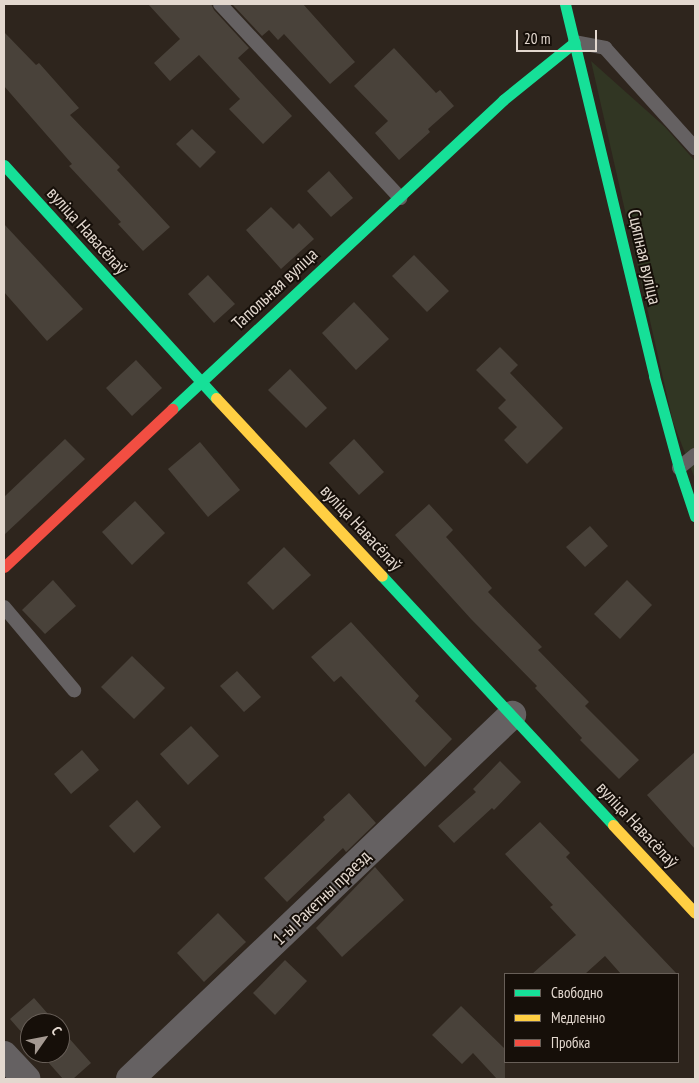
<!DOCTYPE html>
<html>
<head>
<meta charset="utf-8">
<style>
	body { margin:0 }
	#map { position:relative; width:699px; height:1083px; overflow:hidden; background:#2e251d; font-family:"PT Sans Narrow",sans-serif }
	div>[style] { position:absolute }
	.green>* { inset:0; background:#313623 }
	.building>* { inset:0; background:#49423a }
	.lane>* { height:14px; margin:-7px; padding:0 7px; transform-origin:7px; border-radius:7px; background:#656162 }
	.street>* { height:28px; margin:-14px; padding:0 14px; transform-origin:14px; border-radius:14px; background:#656162 }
	.fast>* { height:11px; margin:-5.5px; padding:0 5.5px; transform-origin:5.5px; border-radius:5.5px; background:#16e098 }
	.slow>* { height:11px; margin:-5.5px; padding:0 5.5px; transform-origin:5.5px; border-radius:5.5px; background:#ffcf43 }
	.jam>* { height:11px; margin:-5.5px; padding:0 5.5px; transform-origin:5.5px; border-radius:5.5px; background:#f24e42 }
	span { translate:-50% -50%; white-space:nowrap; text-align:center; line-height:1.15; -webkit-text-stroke:4px #160f09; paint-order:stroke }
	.street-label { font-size:18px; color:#e3d8cf }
	.frame { position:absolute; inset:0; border:5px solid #e3d8cf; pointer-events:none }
	.legend { position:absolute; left:504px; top:973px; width:175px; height:90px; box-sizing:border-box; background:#160f09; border:1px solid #685f58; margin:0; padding:6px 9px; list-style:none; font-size:15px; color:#e3d8cf }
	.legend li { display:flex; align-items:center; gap:10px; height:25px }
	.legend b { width:25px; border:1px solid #685f58 }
	.north { position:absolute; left:20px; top:1013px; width:50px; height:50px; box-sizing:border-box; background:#160f09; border:1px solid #685f58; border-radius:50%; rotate:57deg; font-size:14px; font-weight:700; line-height:20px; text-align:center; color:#e3d8cf }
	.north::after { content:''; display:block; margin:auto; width:18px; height:22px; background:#a49991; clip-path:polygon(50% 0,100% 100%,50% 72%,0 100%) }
	.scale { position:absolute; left:516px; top:30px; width:81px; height:22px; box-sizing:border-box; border:2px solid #e3d8cf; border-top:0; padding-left:6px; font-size:15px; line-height:18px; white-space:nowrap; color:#e3d8cf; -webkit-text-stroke:4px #160f09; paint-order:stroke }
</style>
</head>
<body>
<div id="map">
	<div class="green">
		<div style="clip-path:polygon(591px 61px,665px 127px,695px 161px,695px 479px,673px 422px)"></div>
	</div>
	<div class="building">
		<div style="clip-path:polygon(148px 4px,211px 4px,214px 10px,249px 48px,238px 58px,292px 116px,263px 144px,229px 109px,240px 99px,199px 55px,170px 81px,154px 63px,180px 39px)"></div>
		<div style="clip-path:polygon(232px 4px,303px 4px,355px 62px,330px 84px,284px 34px,278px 40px,269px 30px,262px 36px)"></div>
		<div style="clip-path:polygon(4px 32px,36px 65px,39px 63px,79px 108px,70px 115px,120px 167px,117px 170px,170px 227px,143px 251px,118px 224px,121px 222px,69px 166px,72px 164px,4px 86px)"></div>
		<div style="clip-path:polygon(394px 48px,436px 93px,440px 90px,454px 106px,428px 129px,430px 132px,399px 160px,375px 133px,388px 121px,354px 86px)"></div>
		<div style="clip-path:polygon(192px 129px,216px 152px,200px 168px,176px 144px)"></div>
		<div style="clip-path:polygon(329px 171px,353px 198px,331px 217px,307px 191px)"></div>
		<div style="clip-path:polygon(271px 207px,293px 229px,299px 223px,314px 239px,281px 269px,246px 230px)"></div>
		<div style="clip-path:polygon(4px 224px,83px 309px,47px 341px,4px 292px)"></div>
		<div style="clip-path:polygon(414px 255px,449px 291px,427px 312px,392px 276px)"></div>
		<div style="clip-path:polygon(208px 275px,235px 304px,214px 323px,188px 294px)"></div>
		<div style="clip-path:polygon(354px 302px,389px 339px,356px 370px,322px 333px)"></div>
		<div style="clip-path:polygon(500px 347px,518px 365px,510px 373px,563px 428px,527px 464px,504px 440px,517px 427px,498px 408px,506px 400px,476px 370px)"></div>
		<div style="clip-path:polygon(136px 360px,162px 388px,132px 416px,106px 388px)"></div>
		<div style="clip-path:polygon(290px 369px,327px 408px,306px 428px,268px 390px)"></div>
		<div style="clip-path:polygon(65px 439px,85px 459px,4px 535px,4px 497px)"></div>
		<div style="clip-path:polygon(354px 439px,384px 472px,359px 495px,329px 463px)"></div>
		<div style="clip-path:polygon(200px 442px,240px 490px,208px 517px,168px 469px)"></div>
		<div style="clip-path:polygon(135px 501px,165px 533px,132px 565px,102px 532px)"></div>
		<div style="clip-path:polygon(429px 504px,453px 530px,446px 537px,492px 588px,488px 592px,542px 647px,538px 650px,589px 702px,585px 706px,639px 760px,619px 779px,580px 740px,582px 738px,535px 688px,537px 686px,471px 619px,395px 535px)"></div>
		<div style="clip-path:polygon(590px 526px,608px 546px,585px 567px,566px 547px)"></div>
		<div style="clip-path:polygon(284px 547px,311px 575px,273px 610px,247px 583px)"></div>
		<div style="clip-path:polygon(53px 580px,76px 606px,45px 634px,22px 610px)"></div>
		<div style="clip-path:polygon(627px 580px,652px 605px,620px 639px,594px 614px)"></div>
		<div style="clip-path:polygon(351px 622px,419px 696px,415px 701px,452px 739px,425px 767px,341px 676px,334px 682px,311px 657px)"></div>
		<div style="clip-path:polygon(132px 656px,165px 688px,134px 719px,101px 687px)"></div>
		<div style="clip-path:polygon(237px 671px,261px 697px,244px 712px,220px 686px)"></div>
		<div style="clip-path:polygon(191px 726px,219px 756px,188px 785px,160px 754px)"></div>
		<div style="clip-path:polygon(82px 750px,99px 770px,71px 794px,54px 774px)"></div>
		<div style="clip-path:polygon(695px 752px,695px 849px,647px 795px)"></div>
		<div style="clip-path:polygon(500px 761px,521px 782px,494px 810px,492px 808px,454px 843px,438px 826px,476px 792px,473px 789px)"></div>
		<div style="clip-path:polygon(349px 793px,376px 823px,346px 852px,343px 848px,287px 902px,264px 878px,325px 820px,323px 817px)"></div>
		<div style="clip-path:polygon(137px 800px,161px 827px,134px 853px,109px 826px)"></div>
		<div style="clip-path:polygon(540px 822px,570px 853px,566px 857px,677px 974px,621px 974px,605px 956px,585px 974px,532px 974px,576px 935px,550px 907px,553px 905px,505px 854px)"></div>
		<div style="clip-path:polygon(375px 867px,404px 900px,342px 957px,316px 928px)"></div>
		<div style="clip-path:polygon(218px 913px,246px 942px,204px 982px,177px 953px)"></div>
		<div style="clip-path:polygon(285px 960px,307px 981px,275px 1015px,253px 993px)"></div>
		<div style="clip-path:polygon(34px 998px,56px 1023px,30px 1023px,30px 1042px,10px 1019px)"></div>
		<div style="clip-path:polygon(461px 1006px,505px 1049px,505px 1079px,497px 1079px,473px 1053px,462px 1064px,432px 1035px)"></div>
		<div style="clip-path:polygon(60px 1028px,91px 1063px,73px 1079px,63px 1079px,40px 1053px,60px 1053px)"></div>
	</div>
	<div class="lane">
		<div style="left:220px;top:4px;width:265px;rotate:47.1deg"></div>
		<div style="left:575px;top:42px;width:31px;rotate:11deg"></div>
		<div style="left:605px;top:48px;width:135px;rotate:48deg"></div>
		<div style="left:679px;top:468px;width:21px;rotate:-39deg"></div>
		<div style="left:4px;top:607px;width:109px;rotate:49.9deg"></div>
	</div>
	<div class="street">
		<div style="left:4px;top:1055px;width:33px;rotate:47deg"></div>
		<div style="left:130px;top:1079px;width:528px;rotate:-43.62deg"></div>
	</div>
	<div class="fast">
		<div style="left:565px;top:4px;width:382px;rotate:76.5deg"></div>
		<div style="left:654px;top:376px;width:95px;rotate:74.8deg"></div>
		<div style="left:679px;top:468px;width:51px;rotate:71.6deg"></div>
		<div style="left:4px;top:165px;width:315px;rotate:47.7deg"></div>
		<div style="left:172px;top:409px;width:453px;rotate:-43deg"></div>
		<div style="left:503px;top:100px;width:92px;rotate:-38.9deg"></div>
		<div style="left:382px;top:576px;width:340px;rotate:47.1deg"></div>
	</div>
	<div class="slow">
		<div style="left:216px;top:398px;width:243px;rotate:47deg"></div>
		<div style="left:613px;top:825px;width:120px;rotate:47deg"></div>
	</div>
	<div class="jam">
		<div style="left:4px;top:567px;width:231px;rotate:-43.2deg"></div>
	</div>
	<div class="street-label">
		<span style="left:87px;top:231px;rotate:48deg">вуліца Навасёлаў</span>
		<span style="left:644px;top:257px;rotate:77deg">Сцяпная вуліца</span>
		<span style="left:275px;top:289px;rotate:-43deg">Тапольная вуліца</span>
		<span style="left:361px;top:528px;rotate:47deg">вуліца Навасёлаў</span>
		<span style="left:637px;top:825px;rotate:47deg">вуліца Навасёлаў</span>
		<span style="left:322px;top:898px;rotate:-44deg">1-ы Ракетны праезд</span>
	</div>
	<div class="frame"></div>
	<ul class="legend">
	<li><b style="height:6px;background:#16e098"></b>Свободно</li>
	<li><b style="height:6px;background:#ffcf43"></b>Медленно</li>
	<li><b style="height:6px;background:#f24e42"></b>Пробка</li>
	</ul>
	<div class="north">С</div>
	<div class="scale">20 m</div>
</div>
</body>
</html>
